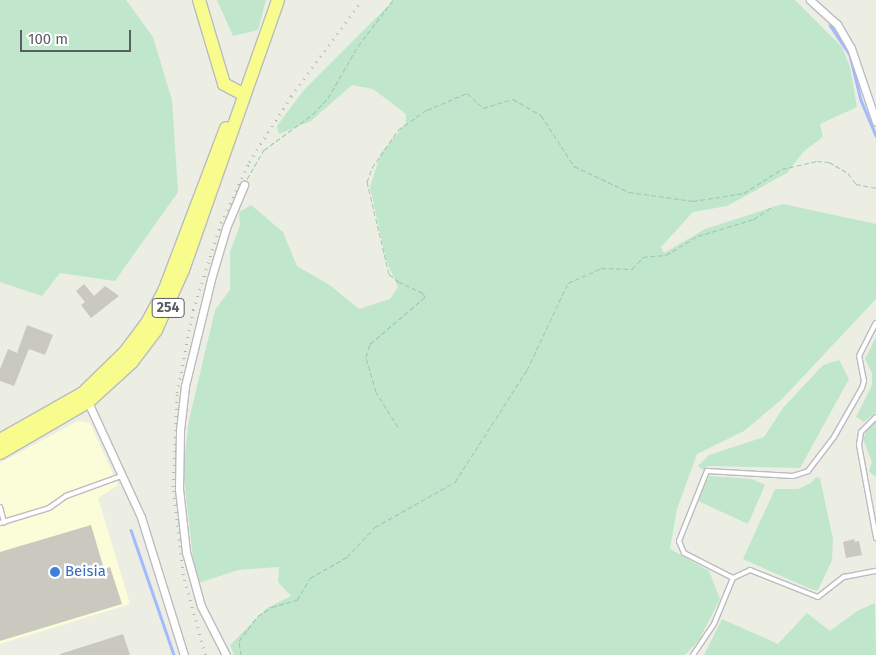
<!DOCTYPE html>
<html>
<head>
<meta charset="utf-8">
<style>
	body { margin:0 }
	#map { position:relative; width:876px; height:655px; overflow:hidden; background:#edeee3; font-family:"Fira Sans",sans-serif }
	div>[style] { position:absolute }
	.commercial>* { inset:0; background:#fbfdd9 }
	.green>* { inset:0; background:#c0e6cb }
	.stream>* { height:2.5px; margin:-1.25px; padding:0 1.25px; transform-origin:1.25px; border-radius:1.25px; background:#a3bbfe }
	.building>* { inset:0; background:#c9c9c0 }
	.path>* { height:1px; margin-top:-0.5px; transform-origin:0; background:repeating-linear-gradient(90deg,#9ac8b5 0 5px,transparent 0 7.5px) }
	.roads { filter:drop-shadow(1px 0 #bbbbc2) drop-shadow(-1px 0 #bbbbc2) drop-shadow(0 1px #bbbbc2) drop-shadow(0 -1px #bbbbc2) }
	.lane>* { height:4px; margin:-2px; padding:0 2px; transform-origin:2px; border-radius:2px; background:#fff }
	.street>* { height:7px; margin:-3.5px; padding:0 3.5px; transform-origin:3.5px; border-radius:3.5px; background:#fff }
	.highway>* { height:12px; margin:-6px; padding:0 6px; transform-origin:6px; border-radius:6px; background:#f7fc8d }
	.rail>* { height:2.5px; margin-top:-1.25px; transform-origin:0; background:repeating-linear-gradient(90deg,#b6b6b7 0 1px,transparent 0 7px) }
	.dots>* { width:14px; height:14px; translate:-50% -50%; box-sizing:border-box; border:2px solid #fff; border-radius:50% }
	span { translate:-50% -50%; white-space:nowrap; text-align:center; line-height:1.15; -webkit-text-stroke:5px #fff; paint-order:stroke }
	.shield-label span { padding:1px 4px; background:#fff; border:1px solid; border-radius:4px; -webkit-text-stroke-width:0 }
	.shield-label { font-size:14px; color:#5b5d64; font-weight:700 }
	.shop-label { font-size:15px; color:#366cbe }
	.left { translate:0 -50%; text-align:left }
	.scale { position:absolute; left:20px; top:30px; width:111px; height:22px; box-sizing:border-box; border:2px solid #5b5d64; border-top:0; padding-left:6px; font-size:15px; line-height:18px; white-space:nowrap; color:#5b5d64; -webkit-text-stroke:4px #fff; paint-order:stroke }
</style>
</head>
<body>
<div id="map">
	<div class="commercial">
		<div style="clip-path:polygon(78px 421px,90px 423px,118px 485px,98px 498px,130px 604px,0 644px,0 463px)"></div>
	</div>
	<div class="green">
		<div style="clip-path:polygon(0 0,126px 0,153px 37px,172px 100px,178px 192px,115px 281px,60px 273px,42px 296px,0 282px)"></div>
		<div style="clip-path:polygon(217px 0,266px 0,258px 30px,233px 36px)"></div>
		<div style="clip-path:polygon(394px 0,795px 0,842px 47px,850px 67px,857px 107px,820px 124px,823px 137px,804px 151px,787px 173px,727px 206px,693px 212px,661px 247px,664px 253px,705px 229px,783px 204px,876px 224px,876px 299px,782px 399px,744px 431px,697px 454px,677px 509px,670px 549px,709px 571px,720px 599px,699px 640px,685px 655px,234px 655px,230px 645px,267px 608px,291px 596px,278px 582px,279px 567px,238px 570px,196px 584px,183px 470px,189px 420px,215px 310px,230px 290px,230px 252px,240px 225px,239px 212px,251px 205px,283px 232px,297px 266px,331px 286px,359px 309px,390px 299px,398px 287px,386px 260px,370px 187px,381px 153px,406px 123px,406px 114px,373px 89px,352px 85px,311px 121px,279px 134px,277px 126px,303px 91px)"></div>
		<div style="clip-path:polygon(876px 337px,876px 412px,864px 422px,856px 417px,872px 385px,872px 373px,865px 359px)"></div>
		<div style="clip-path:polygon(839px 360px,849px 379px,800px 468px,709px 466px,703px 470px,698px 466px,709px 455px,764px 437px,783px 408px,823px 365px)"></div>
		<div style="clip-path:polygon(876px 420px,876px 476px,874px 476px,869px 471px,872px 462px,863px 439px,869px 425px)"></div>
		<div style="clip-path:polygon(709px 476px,752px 479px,765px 485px,748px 524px,698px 501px)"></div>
		<div style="clip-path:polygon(816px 477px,820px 478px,833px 539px,832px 560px,818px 590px,813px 590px,743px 559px,775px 489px,798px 489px,811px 483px)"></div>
		<div style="clip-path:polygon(875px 603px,876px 655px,704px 655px,722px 619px,778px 644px,807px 613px,830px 631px,857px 611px)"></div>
	</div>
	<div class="stream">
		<div style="left:830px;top:25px;width:36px;rotate:56deg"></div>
		<div style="left:850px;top:55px;width:46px;rotate:76.3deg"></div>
		<div style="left:861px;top:100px;width:39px;rotate:67deg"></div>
		<div style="left:131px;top:530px;width:132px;rotate:71deg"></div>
	</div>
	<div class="building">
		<div style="clip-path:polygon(84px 284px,94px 296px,105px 286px,119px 296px,91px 318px,81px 305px,85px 302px,76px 291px)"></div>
		<div style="clip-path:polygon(27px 325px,53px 335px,45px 355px,29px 349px,14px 386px,0 381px,0 369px,8px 349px,17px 353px)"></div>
		<div style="clip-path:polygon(91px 525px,104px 569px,110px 567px,122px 604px,0 641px,0 552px)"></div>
		<div style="clip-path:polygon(854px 539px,855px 542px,859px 541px,862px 555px,846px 558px,843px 542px)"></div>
		<div style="clip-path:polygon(123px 634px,130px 655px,60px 655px,60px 654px)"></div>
	</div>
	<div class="path">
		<div style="left:247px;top:179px;width:34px;rotate:-60deg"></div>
		<div style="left:264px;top:150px;width:61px;rotate:-36.3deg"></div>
		<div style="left:313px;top:114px;width:22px;rotate:-47deg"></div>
		<div style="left:328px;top:98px;width:60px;rotate:-60deg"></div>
		<div style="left:358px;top:46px;width:58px;rotate:-52.7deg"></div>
		<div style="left:398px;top:427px;width:41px;rotate:-122.2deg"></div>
		<div style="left:376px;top:392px;width:36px;rotate:-106deg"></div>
		<div style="left:366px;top:357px;width:14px;rotate:-73deg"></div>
		<div style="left:370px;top:344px;width:72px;rotate:-40.5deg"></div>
		<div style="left:425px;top:297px;width:4px;rotate:-117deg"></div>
		<div style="left:423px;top:293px;width:26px;rotate:-155deg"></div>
		<div style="left:399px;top:282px;width:13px;rotate:-141deg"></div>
		<div style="left:389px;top:274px;width:95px;rotate:-103.4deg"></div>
		<div style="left:367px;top:182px;width:15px;rotate:-70deg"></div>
		<div style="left:372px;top:168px;width:46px;rotate:-55.6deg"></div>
		<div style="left:398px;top:130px;width:35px;rotate:-35deg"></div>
		<div style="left:427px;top:110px;width:43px;rotate:-23deg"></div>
		<div style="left:467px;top:93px;width:22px;rotate:43deg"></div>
		<div style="left:483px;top:108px;width:31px;rotate:-17deg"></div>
		<div style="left:513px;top:99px;width:32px;rotate:30deg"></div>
		<div style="left:541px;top:115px;width:61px;rotate:57.1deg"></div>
		<div style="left:574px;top:166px;width:61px;rotate:25.3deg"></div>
		<div style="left:629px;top:192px;width:65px;rotate:8deg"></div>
		<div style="left:693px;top:201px;width:52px;rotate:-8.9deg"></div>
		<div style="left:744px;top:193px;width:45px;rotate:-32.3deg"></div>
		<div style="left:782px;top:169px;width:36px;rotate:-13deg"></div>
		<div style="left:817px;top:161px;width:12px;rotate:5deg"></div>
		<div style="left:829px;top:162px;width:22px;rotate:30deg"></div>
		<div style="left:848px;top:173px;width:14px;rotate:54deg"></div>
		<div style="left:856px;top:184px;width:20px;rotate:11deg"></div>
		<div style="left:241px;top:655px;width:14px;rotate:-98deg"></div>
		<div style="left:239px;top:641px;width:31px;rotate:-53deg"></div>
		<div style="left:258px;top:616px;width:17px;rotate:-33deg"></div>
		<div style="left:272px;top:607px;width:26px;rotate:-16deg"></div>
		<div style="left:297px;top:600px;width:26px;rotate:-59deg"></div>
		<div style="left:310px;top:578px;width:43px;rotate:-29.6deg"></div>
		<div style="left:347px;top:557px;width:41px;rotate:-47deg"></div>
		<div style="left:375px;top:527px;width:92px;rotate:-29.4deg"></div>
		<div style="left:455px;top:482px;width:133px;rotate:-57.3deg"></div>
		<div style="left:527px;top:370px;width:96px;rotate:-64.8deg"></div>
		<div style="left:568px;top:283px;width:36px;rotate:-24deg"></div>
		<div style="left:601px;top:268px;width:31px;rotate:2deg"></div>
		<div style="left:632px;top:269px;width:16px;rotate:-47deg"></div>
		<div style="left:643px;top:257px;width:23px;rotate:-5deg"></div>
		<div style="left:666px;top:255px;width:37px;rotate:-31deg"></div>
		<div style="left:698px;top:236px;width:59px;rotate:-16.9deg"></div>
		<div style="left:754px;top:219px;width:23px;rotate:-34deg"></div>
	</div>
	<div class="roads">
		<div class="lane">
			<div style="left:876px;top:417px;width:21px;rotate:135deg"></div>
			<div style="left:861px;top:432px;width:13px;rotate:99deg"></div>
			<div style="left:859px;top:445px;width:95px;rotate:79.6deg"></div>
			<div style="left:0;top:507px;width:16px;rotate:75deg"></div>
			<div style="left:0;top:523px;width:51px;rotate:-17deg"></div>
			<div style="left:49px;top:508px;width:21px;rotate:-35deg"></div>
			<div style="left:66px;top:496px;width:59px;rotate:-20deg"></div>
			<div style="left:733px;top:578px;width:55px;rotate:-153deg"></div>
			<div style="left:684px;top:553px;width:13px;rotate:-113deg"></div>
			<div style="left:679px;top:541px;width:75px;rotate:-68.2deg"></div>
			<div style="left:707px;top:471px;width:86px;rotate:3.3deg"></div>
			<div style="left:793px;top:476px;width:16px;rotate:-18deg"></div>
			<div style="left:808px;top:471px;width:43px;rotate:-52.6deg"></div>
			<div style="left:834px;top:437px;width:56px;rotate:-60.3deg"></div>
			<div style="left:862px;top:388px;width:7px;rotate:-74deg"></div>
			<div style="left:864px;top:381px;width:25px;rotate:-101deg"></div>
			<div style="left:859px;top:356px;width:37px;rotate:-63deg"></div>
			<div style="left:693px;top:655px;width:37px;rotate:-56deg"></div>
			<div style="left:714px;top:624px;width:50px;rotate:-67.6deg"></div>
			<div style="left:733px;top:578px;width:19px;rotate:-25deg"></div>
			<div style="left:750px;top:570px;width:73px;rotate:21.7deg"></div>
			<div style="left:818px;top:597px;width:33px;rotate:-38deg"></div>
			<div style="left:844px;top:577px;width:33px;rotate:-11deg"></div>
		</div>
		<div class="street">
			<div style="left:810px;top:0;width:36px;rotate:42deg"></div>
			<div style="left:837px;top:24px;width:28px;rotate:60deg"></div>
			<div style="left:851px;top:48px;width:78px;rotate:71.3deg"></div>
			<div style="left:87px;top:400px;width:129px;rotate:65.2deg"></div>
			<div style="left:141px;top:517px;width:145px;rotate:72.7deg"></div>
			<div style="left:226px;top:655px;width:55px;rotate:-117deg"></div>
			<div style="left:201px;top:606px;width:56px;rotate:-105.5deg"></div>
			<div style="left:186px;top:552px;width:63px;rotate:-96.3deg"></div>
			<div style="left:179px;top:489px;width:59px;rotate:-89deg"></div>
			<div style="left:180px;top:430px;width:44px;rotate:-83.5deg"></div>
			<div style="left:185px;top:386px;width:110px;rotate:-76.3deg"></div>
			<div style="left:211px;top:279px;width:53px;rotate:-73.6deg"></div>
			<div style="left:226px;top:228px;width:47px;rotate:-67.3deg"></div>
		</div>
		<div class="highway">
			<div style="left:199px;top:0;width:88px;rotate:73.4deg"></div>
			<div style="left:224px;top:84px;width:21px;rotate:28deg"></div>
			<div style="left:0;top:440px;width:95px;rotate:-29.5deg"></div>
			<div style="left:83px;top:393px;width:59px;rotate:-44.3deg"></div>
			<div style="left:125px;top:352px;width:39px;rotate:-53deg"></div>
			<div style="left:148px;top:321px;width:36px;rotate:-62deg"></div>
			<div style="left:165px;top:289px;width:172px;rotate:-69.2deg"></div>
			<div style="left:0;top:453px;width:102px;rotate:-30.1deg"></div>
			<div style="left:88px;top:402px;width:59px;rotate:-42.3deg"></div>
			<div style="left:132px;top:362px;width:40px;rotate:-53deg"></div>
			<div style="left:156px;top:330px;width:66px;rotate:-65.8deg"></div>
			<div style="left:183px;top:270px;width:286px;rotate:-70.6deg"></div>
		</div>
	</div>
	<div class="rail">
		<div style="left:205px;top:655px;width:83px;rotate:-105.4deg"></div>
		<div style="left:183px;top:575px;width:89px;rotate:-96.5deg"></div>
		<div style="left:173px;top:487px;width:94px;rotate:-87.6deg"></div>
		<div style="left:177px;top:393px;width:85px;rotate:-79.1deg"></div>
		<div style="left:193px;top:310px;width:91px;rotate:-72.2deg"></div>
		<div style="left:221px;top:223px;width:67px;rotate:-65.3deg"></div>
		<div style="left:249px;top:162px;width:78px;rotate:-57.5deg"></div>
		<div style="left:291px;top:96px;width:119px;rotate:-53.5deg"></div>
	</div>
	<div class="dots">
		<div style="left:55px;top:572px;background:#3f7fe0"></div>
	</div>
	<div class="shield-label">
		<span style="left:168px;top:308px">254</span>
	</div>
	<div class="shop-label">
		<span class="left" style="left:65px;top:572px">Beisia</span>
	</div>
	<div class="scale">100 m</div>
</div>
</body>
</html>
